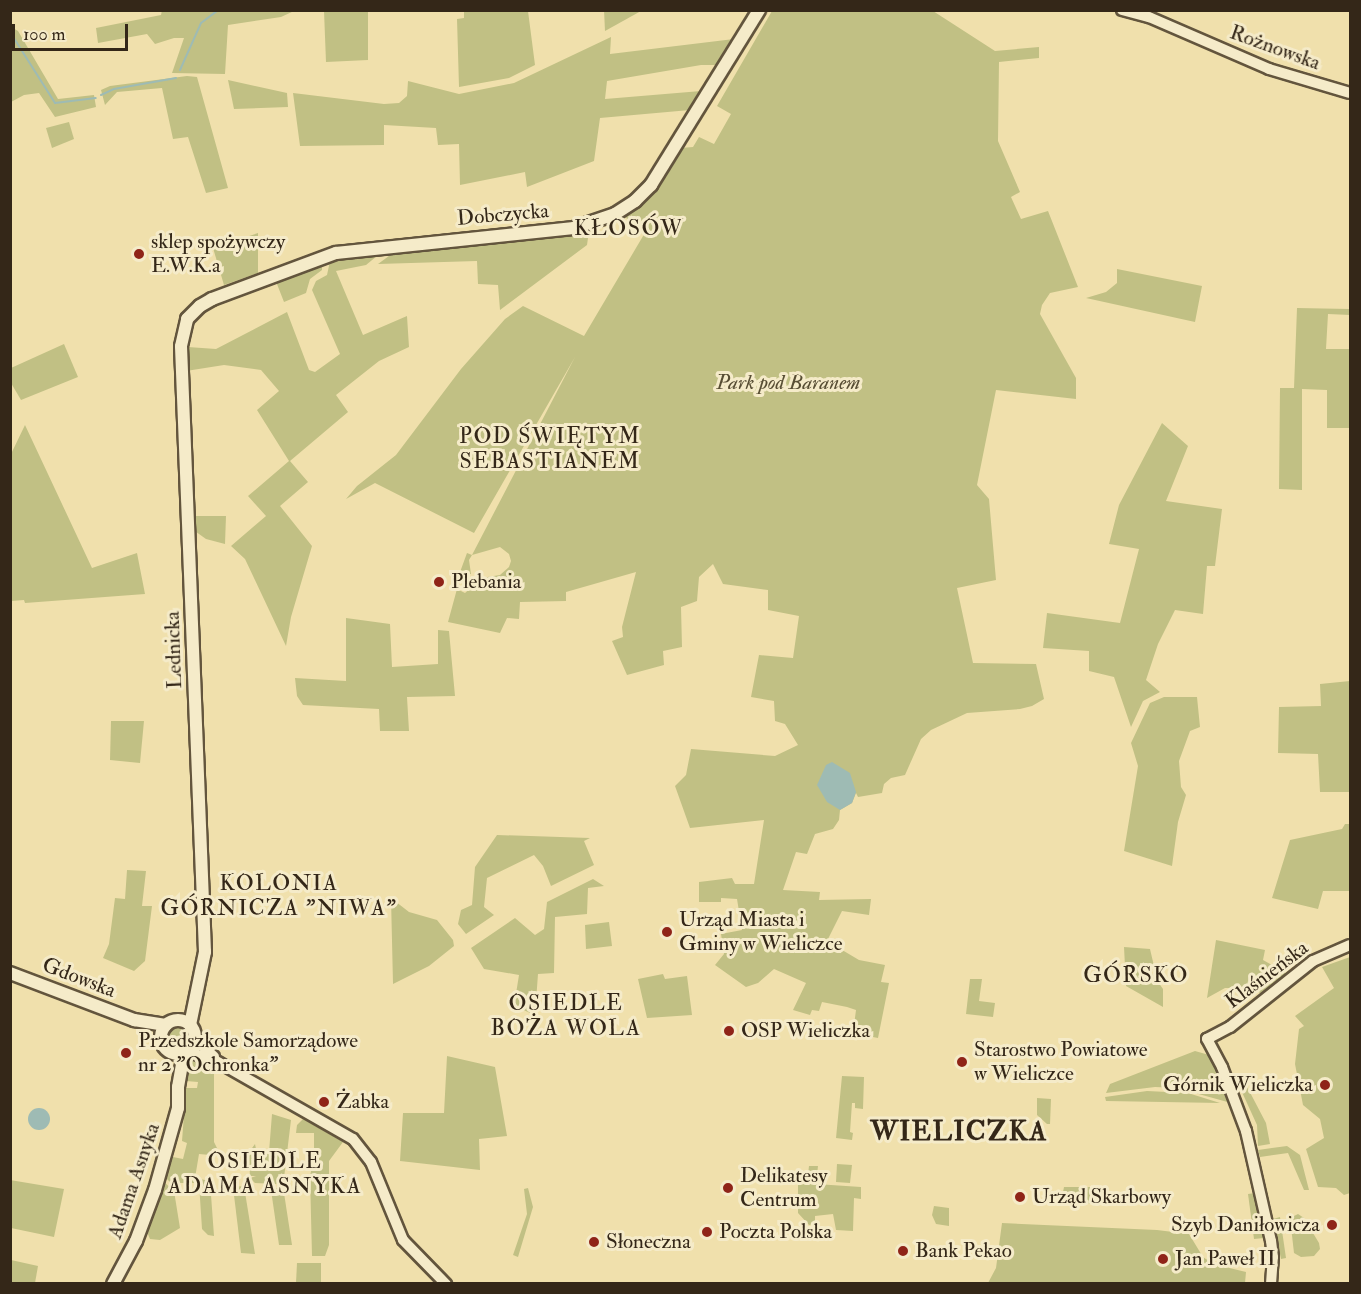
<!DOCTYPE html>
<html>
<head>
<meta charset="utf-8">
<style>
	body { margin:0 }
	#map { position:relative; width:1361px; height:1294px; overflow:hidden; background:#f0e0ac; font-family:"IM FELL Double Pica",serif }
	div>[style] { position:absolute }
	.green>* { inset:0; background:#c1c084 }
	.round { border-radius:50% }
	.water>* { inset:0; background:#9ebbb4 }
	.stream>* { height:2px; margin:-1px; padding:0 1px; transform-origin:1px; border-radius:1px; background:#9ebbb4 }
	.roads { filter:drop-shadow(2px 0 #63553d) drop-shadow(-2px 0 #63553d) drop-shadow(0 2px #63553d) drop-shadow(0 -2px #63553d) }
	.tertiary>* { height:10px; margin:-5px; padding:0 5px; transform-origin:5px; border-radius:5px; background:#f5ebc9 }
	.secondary>* { height:12px; margin:-6px; padding:0 6px; transform-origin:6px; border-radius:6px; background:#f5ebc9 }
	.secondary>.ring { margin:-6px; padding:0; box-sizing:content-box; background:none; border:12px solid #f5ebc9; border-radius:50% }
	.dots>* { width:16px; height:16px; translate:-50% -50%; box-sizing:border-box; border:3px solid #f5ebc9; border-radius:50% }
	span { translate:-50% -50%; white-space:nowrap; text-align:center; line-height:1.15; -webkit-text-stroke:6px #f5ebc9; paint-order:stroke }
	.street-label { font-size:21px; color:#342718 }
	.poi-label { font-size:21px; color:#342718 }
	.left { translate:0 -50%; text-align:left }
	.right { translate:-100% -50%; text-align:right }
	.park-label { font-size:21px; color:#574d33; font-style:italic }
	.neighbourhood-label { font-size:22px; color:#342718; letter-spacing:1.5px }
	.district-label { font-size:27px; color:#342718; font-weight:700; letter-spacing:1.5px }
	.frame { position:absolute; inset:0; border:12px solid #342718; pointer-events:none }
	.scale { position:absolute; left:12px; top:24px; width:116px; height:27px; box-sizing:border-box; border:3px solid #342718; border-top:0; padding-left:8px; font-size:18px; line-height:21px; white-space:nowrap; color:#342718; -webkit-text-stroke:4px #f5ebc9; paint-order:stroke }
</style>
</head>
<body>
<div id="map">
	<div class="green">
		<div style="clip-path:polygon(162px 10px,294px 10px,294px 11px,281px 17px,228px 25px,225px 74px,172px 73px,184px 38px,174px 38px,155px 44px,147px 34px,98px 43px,96px 28px,161px 15px)"></div>
		<div style="clip-path:polygon(604px 10px,641px 10px,641px 11px,605px 31px)"></div>
		<div style="clip-path:polygon(324px 11px,368px 11px,368px 60px,326px 62px)"></div>
		<div style="clip-path:polygon(464px 11px,528px 11px,535px 65px,509px 78px,459px 87px,457px 19px,464px 18px)"></div>
		<div style="clip-path:polygon(772px 11px,933px 11px,995px 51px,1039px 47px,1039px 58px,999px 62px,998px 141px,1020px 192px,1011px 197px,1021px 219px,1048px 211px,1078px 287px,1050px 293px,1042px 305px,1040px 314px,1076px 378px,1076px 399px,996px 390px,977px 485px,989px 499px,996px 580px,957px 588px,973px 663px,1036px 664px,1044px 699px,1032px 706px,1020px 709px,967px 713px,931px 730px,921px 739px,905px 775px,891px 778px,884px 784px,882px 793px,858px 797px,856px 793px,852px 803px,840px 810px,839px 820px,833px 829px,815px 834px,807px 854px,796px 852px,783px 890px,820px 892px,819px 900px,871px 899px,869px 915px,842px 911px,827px 941px,859px 960px,885px 965px,881px 982px,889px 983px,878px 1038px,853px 1033px,856px 1010px,847px 1007px,822px 1002px,819px 1011px,812px 1010px,810px 1015px,793px 1010px,806px 983px,774px 969px,758px 983px,746px 987px,715px 965px,724px 954px,721px 934px,742px 930px,737px 899px,721px 898px,721px 902px,699px 902px,699px 882px,732px 878px,735px 884px,754px 884px,764px 820px,690px 828px,675px 786px,686px 775px,691px 749px,775px 756px,798px 745px,785px 724px,775px 721px,774px 701px,751px 697px,759px 655px,793px 658px,799px 616px,768px 610px,768px 590px,723px 584px,713px 564px,699px 577px,697px 601px,681px 607px,682px 647px,663px 651px,664px 665px,627px 675px,612px 641px,623px 637px,622px 627px,636px 572px,566px 592px,566px 601px,520px 602px,519px 619px,507px 618px,500px 633px,448px 622px,457px 589px,465px 593px,473px 586px,475px 579px,500px 575px,509px 567px,511px 561px,509px 554px,500px 547px,472px 555px,469px 560px,471px 574px,465px 574px,459px 584px,456px 583px,467px 553px,472px 555px,575px 357px,474px 533px,375px 483px,346px 499px,357px 486px,396px 455px,461px 369px,505px 319px,523px 306px,584px 336px,646px 231px,623px 216px,641px 206px,661px 183px,681px 148px,693px 147px,699px 137px,714px 144px,731px 114px,717px 106px)"></div>
		<div style="clip-path:polygon(11px 27px,18px 31px,58px 99px,94px 95px,96px 107px,55px 117px,39px 93px,24px 95px,11px 102px)"></div>
		<div style="clip-path:polygon(611px 37px,610px 54px,734px 39px,716px 65px,701px 65px,607px 81px,605px 99px,701px 91px,690px 110px,600px 118px,594px 161px,527px 187px,525px 172px,460px 185px,459px 144px,438px 145px,436px 128px,384px 125px,384px 145px,300px 146px,293px 93px,384px 104px,399px 103px,407px 96px,408px 81px,459px 94px,514px 83px)"></div>
		<div style="clip-path:polygon(187px 76px,197px 77px,228px 188px,206px 193px,188px 137px,173px 139px,162px 88px,117px 92px,105px 105px,101px 90px,110px 86px)"></div>
		<div style="clip-path:polygon(228px 80px,287px 93px,288px 107px,234px 109px)"></div>
		<div style="clip-path:polygon(69px 122px,74px 139px,52px 148px,46px 128px)"></div>
		<div style="clip-path:polygon(589px 231px,587px 245px,500px 310px,498px 285px,478px 284px,477px 261px,378px 264px,393px 253px)"></div>
		<div style="clip-path:polygon(258px 233px,258px 273px,224px 285px,213px 248px)"></div>
		<div style="clip-path:polygon(376px 254px,377px 256px,366px 265px,336px 271px,363px 335px,407px 316px,409px 347px,379px 361px,336px 395px,348px 412px,290px 461px,308px 482px,280px 506px,312px 546px,291px 617px,286px 646px,245px 559px,231px 546px,266px 516px,248px 496px,289px 461px,257px 410px,279px 391px,261px 370px,224px 365px,186px 371px,188px 347px,216px 349px,287px 312px,309px 370px,315px 372px,340px 354px,312px 290px,316px 281px,327px 275px,330px 261px)"></div>
		<div style="clip-path:polygon(322px 262px,322px 270px,310px 279px,306px 293px,284px 302px,275px 279px)"></div>
		<div style="clip-path:polygon(1117px 269px,1202px 286px,1195px 322px,1086px 298px,1106px 292px,1117px 283px)"></div>
		<div style="clip-path:polygon(1297px 308px,1350px 309px,1350px 315px,1328px 314px,1326px 349px,1350px 349px,1350px 428px,1327px 428px,1327px 390px,1302px 389px,1302px 490px,1279px 489px,1280px 388px,1294px 388px)"></div>
		<div style="clip-path:polygon(64px 344px,78px 377px,21px 400px,11px 383px,11px 368px)"></div>
		<div style="clip-path:polygon(1162px 423px,1188px 446px,1166px 501px,1222px 509px,1215px 566px,1207px 566px,1203px 614px,1175px 610px,1158px 644px,1146px 680px,1160px 692px,1143px 701px,1131px 727px,1114px 677px,1089px 671px,1089px 651px,1043px 648px,1047px 613px,1120px 623px,1139px 549px,1109px 544px,1119px 505px)"></div>
		<div style="clip-path:polygon(25px 425px,92px 568px,137px 553px,145px 594px,25px 603px,24px 600px,11px 601px,11px 454px)"></div>
		<div style="clip-path:polygon(192px 516px,226px 516px,225px 544px,206px 539px,192px 529px)"></div>
		<div style="clip-path:polygon(346px 618px,390px 624px,392px 667px,438px 664px,438px 630px,449px 631px,455px 696px,407px 697px,409px 731px,380px 731px,379px 709px,303px 705px,297px 696px,295px 678px,346px 681px)"></div>
		<div style="clip-path:polygon(1350px 681px,1350px 792px,1320px 792px,1318px 754px,1278px 753px,1279px 707px,1321px 706px,1320px 684px)"></div>
		<div style="clip-path:polygon(1164px 697px,1197px 697px,1200px 727px,1190px 731px,1179px 761px,1181px 787px,1186px 795px,1178px 822px,1172px 866px,1124px 851px,1138px 766px,1131px 743px,1150px 703px)"></div>
		<div style="clip-path:polygon(111px 721px,144px 721px,140px 763px,110px 760px)"></div>
		<div style="clip-path:polygon(1345px 824px,1350px 824px,1350px 891px,1323px 891px,1318px 909px,1272px 898px,1290px 840px,1342px 829px)"></div>
		<div style="clip-path:polygon(497px 835px,590px 838px,584px 841px,594px 865px,551px 886px,543px 866px,534px 855px,487px 878px,484px 907px,494px 915px,466px 934px,458px 924px,461px 910px,472px 905px,475px 867px)"></div>
		<div style="clip-path:polygon(127px 870px,146px 871px,142px 906px,152px 906px,145px 961px,134px 971px,103px 958px,109px 944px,115px 898px,125px 899px)"></div>
		<div style="clip-path:polygon(593px 879px,604px 886px,588px 888px,587px 914px,555px 917px,554px 973px,538px 974px,535px 1015px,514px 1006px,519px 975px,484px 969px,471px 948px,515px 918px,535px 935px,544px 929px,547px 902px)"></div>
		<div style="clip-path:polygon(391px 898px,409px 912px,437px 920px,453px 940px,454px 946px,429px 966px,393px 984px)"></div>
		<div style="clip-path:polygon(609px 922px,612px 946px,586px 949px,585px 925px)"></div>
		<div style="clip-path:polygon(1216px 940px,1265px 950px,1263px 960px,1286px 973px,1265px 995px,1249px 988px,1225px 988px,1207px 998px)"></div>
		<div style="clip-path:polygon(1124px 947px,1150px 949px,1154px 966px,1151px 972px,1163px 989px,1163px 1007px,1126px 986px)"></div>
		<div style="clip-path:polygon(1350px 957px,1350px 1193px,1344px 1195px,1336px 1188px,1318px 1187px,1306px 1149px,1324px 1138px,1320px 1119px,1303px 1105px,1295px 1064px,1299px 1029px,1304px 1026px,1295px 1016px,1334px 988px,1322px 967px)"></div>
		<div style="clip-path:polygon(663px 974px,665px 979px,687px 976px,692px 1015px,647px 1018px,638px 979px)"></div>
		<div style="clip-path:polygon(970px 979px,982px 979px,979px 1001px,995px 1003px,993px 1017px,966px 1014px)"></div>
		<div class="round" style="left:166px;top:1025px;width:24px;height:24px"></div>
		<div style="clip-path:polygon(1195px 1051px,1209px 1055px,1231px 1103px,1177px 1088px,1155px 1087px,1106px 1093px,1110px 1084px)"></div>
		<div style="clip-path:polygon(447px 1056px,495px 1067px,507px 1136px,479px 1139px,480px 1170px,400px 1161px,403px 1113px,444px 1113px)"></div>
		<div style="clip-path:polygon(194px 1059px,214px 1073px,214px 1142px,221px 1156px,199px 1154px,195px 1178px,210px 1181px,214px 1236px,208px 1235px,202px 1229px,199px 1183px,178px 1183px,177px 1189px,166px 1178px,173px 1157px,183px 1159px,187px 1143px,182px 1141px,186px 1088px,197px 1088px,198px 1082px,186px 1081px,186px 1064px)"></div>
		<div style="clip-path:polygon(842px 1076px,864px 1077px,863px 1109px,855px 1108px,855px 1103px,852px 1103px,850px 1132px,853px 1133px,852px 1140px,836px 1138px)"></div>
		<div style="clip-path:polygon(1236px 1079px,1243px 1079px,1266px 1123px,1270px 1144px,1258px 1146px,1257px 1125px)"></div>
		<div style="clip-path:polygon(1147px 1091px,1188px 1093px,1220px 1103px,1106px 1101px,1105px 1097px)"></div>
		<div style="clip-path:polygon(1037px 1098px,1051px 1099px,1050px 1124px,1047px 1124px,1037px 1115px)"></div>
		<div style="clip-path:polygon(272px 1114px,291px 1120px,284px 1178px,276px 1184px,255px 1183px,250px 1178px,256px 1176px,250px 1176px,249px 1160px,244px 1159px,255px 1144px,257px 1154px,273px 1154px,269px 1152px)"></div>
		<div style="clip-path:polygon(303px 1119px,343px 1142px,329px 1161px,329px 1245px,325px 1256px,312px 1256px,310px 1176px,314px 1158px,314px 1133px,296px 1133px,297px 1125px)"></div>
		<div style="clip-path:polygon(1287px 1146px,1300px 1155px,1309px 1190px,1304px 1190px,1288px 1153px,1260px 1157px,1258px 1150px)"></div>
		<div style="clip-path:polygon(837px 1164px,852px 1165px,850px 1183px,836px 1182px)"></div>
		<div style="clip-path:polygon(809px 1166px,818px 1166px,816px 1184px,861px 1187px,861px 1199px,854px 1198px,853px 1231px,836px 1230px,833px 1214px,815px 1216px,815px 1224px,809px 1225px,798px 1213px,798px 1182px,807px 1183px)"></div>
		<div style="clip-path:polygon(10px 1180px,64px 1189px,54px 1237px,11px 1228px)"></div>
		<div style="clip-path:polygon(164px 1182px,174px 1191px,180px 1228px,160px 1240px,150px 1239px,147px 1232px)"></div>
		<div style="clip-path:polygon(244px 1186px,255px 1254px,241px 1253px,233px 1187px)"></div>
		<div style="clip-path:polygon(279px 1187px,284px 1193px,292px 1245px,279px 1245px,271px 1190px)"></div>
		<div style="clip-path:polygon(1064px 1187px,1095px 1187px,1095px 1204px,1084px 1203px,1083px 1194px,1063px 1192px)"></div>
		<div style="clip-path:polygon(528px 1188px,533px 1207px,518px 1257px,513px 1255px,527px 1214px,524px 1189px)"></div>
		<div style="clip-path:polygon(1255px 1193px,1264px 1238px,1254px 1239px,1248px 1194px)"></div>
		<div style="clip-path:polygon(934px 1206px,949px 1208px,949px 1226px,936px 1224px,932px 1215px)"></div>
		<div style="clip-path:polygon(1298px 1214px,1304px 1218px,1319px 1243px,1320px 1249px,1314px 1256px,1301px 1257px,1294px 1253px,1290px 1218px)"></div>
		<div style="clip-path:polygon(1280px 1217px,1286px 1258px,1281px 1259px,1273px 1219px)"></div>
		<div style="clip-path:polygon(1002px 1223px,1157px 1230px,1189px 1234px,1203px 1257px,1213px 1264px,1246px 1272px,1245px 1283px,988px 1283px,996px 1268px)"></div>
		<div style="clip-path:polygon(11px 1260px,38px 1266px,35px 1283px,11px 1283px)"></div>
		<div style="clip-path:polygon(297px 1263px,321px 1263px,321px 1283px,296px 1283px)"></div>
	</div>
	<div class="water">
		<div style="clip-path:polygon(832px 762px,850px 773px,856px 792px,852px 803px,840px 810px,827px 802px,817px 785px,826px 765px)"></div>
		<div class="round" style="left:28px;top:1108px;width:22px;height:22px"></div>
	</div>
	<div class="stream">
		<div style="left:242px;top:10px;width:17px"></div>
		<div style="left:10px;top:32px;width:84px;rotate:57.6deg"></div>
		<div style="left:55px;top:103px;width:41px;rotate:-7deg"></div>
		<div style="left:180px;top:70px;width:51px;rotate:-65.9deg"></div>
		<div style="left:201px;top:23px;width:21px;rotate:-37deg"></div>
		<div style="left:101px;top:95px;width:14px;rotate:-25deg"></div>
		<div style="left:114px;top:89px;width:63px;rotate:-10.1deg"></div>
	</div>
	<div class="roads">
		<div class="tertiary">
			<div style="left:1122px;top:10px;width:28px;rotate:15deg"></div>
			<div style="left:1149px;top:17px;width:131px;rotate:23.4deg"></div>
			<div style="left:1269px;top:69px;width:84px;rotate:16.5deg"></div>
			<div style="left:195px;top:1039px;width:26px;rotate:43deg"></div>
			<div style="left:187px;top:1051px;width:33px;rotate:20deg"></div>
			<div style="left:218px;top:1062px;width:155px;rotate:29.7deg"></div>
			<div style="left:353px;top:1139px;width:29px;rotate:52deg"></div>
			<div style="left:371px;top:1162px;width:84px;rotate:67.7deg"></div>
			<div style="left:403px;top:1240px;width:62px;rotate:45.7deg"></div>
			<div style="left:1271px;top:1284px;width:27px;rotate:-86deg"></div>
			<div style="left:1273px;top:1257px;width:16px;rotate:-97deg"></div>
			<div style="left:1271px;top:1241px;width:113px;rotate:-102.8deg"></div>
			<div style="left:1246px;top:1131px;width:68px;rotate:-110.6deg"></div>
			<div style="left:1222px;top:1067px;width:32px;rotate:-118deg"></div>
			<div style="left:1207px;top:1039px;width:26px;rotate:-28deg"></div>
			<div style="left:1230px;top:1027px;width:106px;rotate:-38.5deg"></div>
			<div style="left:1313px;top:961px;width:40px;rotate:-23.4deg"></div>
		</div>
		<div class="secondary">
			<div style="left:10px;top:973px;width:133px;rotate:20.8deg"></div>
			<div style="left:134px;top:1020px;width:32px;rotate:9deg"></div>
			<div class="ring" style="left:161px;top:1020px;width:22px;height:22px"></div>
			<div style="left:190px;top:1025px;width:75px;rotate:-78.4deg"></div>
			<div style="left:205px;top:952px;width:606px;rotate:-92.27deg"></div>
			<div style="left:181px;top:346px;width:28px;rotate:-77deg"></div>
			<div style="left:187px;top:319px;width:18px;rotate:-45deg"></div>
			<div style="left:200px;top:306px;width:14px;rotate:-30deg"></div>
			<div style="left:212px;top:299px;width:132px;rotate:-20.4deg"></div>
			<div style="left:336px;top:253px;width:239px;rotate:-6deg"></div>
			<div style="left:574px;top:228px;width:43px;rotate:-18.9deg"></div>
			<div style="left:615px;top:214px;width:24px;rotate:-33deg"></div>
			<div style="left:635px;top:201px;width:23px;rotate:-45deg"></div>
			<div style="left:651px;top:185px;width:206px;rotate:-58.3deg"></div>
			<div style="left:113px;top:1284px;width:49px;rotate:-61.9deg"></div>
			<div style="left:136px;top:1241px;width:54px;rotate:-69.6deg"></div>
			<div style="left:155px;top:1190px;width:85px;rotate:-74.3deg"></div>
			<div style="left:178px;top:1108px;width:21px;rotate:-90deg"></div>
			<div style="left:178px;top:1087px;width:35px;rotate:-80deg"></div>
		</div>
	</div>
	<div class="dots">
		<div style="left:139px;top:254px;background:#8f2418"></div>
		<div style="left:439px;top:582px;background:#8f2418"></div>
		<div style="left:667px;top:932px;background:#8f2418"></div>
		<div style="left:729px;top:1031px;background:#8f2418"></div>
		<div style="left:126px;top:1053px;background:#8f2418"></div>
		<div style="left:962px;top:1062px;background:#8f2418"></div>
		<div style="left:1325px;top:1085px;background:#8f2418"></div>
		<div style="left:324px;top:1102px;background:#8f2418"></div>
		<div style="left:728px;top:1188px;background:#8f2418"></div>
		<div style="left:1020px;top:1197px;background:#8f2418"></div>
		<div style="left:1332px;top:1225px;background:#8f2418"></div>
		<div style="left:707px;top:1232px;background:#8f2418"></div>
		<div style="left:594px;top:1242px;background:#8f2418"></div>
		<div style="left:903px;top:1251px;background:#8f2418"></div>
		<div style="left:1163px;top:1259px;background:#8f2418"></div>
	</div>
	<div class="street-label">
		<span style="left:1275px;top:48px;rotate:20deg">Rożnowska</span>
		<span style="left:503px;top:215px;rotate:-5deg">Dobczycka</span>
		<span style="left:174px;top:650px;rotate:-92deg">Lednicka</span>
		<span style="left:1267px;top:975px;rotate:-37deg">Klaśnieńska</span>
		<span style="left:79px;top:978px;rotate:21deg">Gdowska</span>
		<span style="left:134px;top:1181px;rotate:-71deg">Adama Asnyka</span>
	</div>
	<div class="poi-label">
		<span class="left" style="left:151px;top:254px">sklep spożywczy<br>E.W.K.a</span>
		<span class="left" style="left:451px;top:582px">Plebania</span>
		<span class="left" style="left:679px;top:932px">Urząd Miasta i<br>Gminy w Wieliczce</span>
		<span class="left" style="left:741px;top:1031px">OSP Wieliczka</span>
		<span class="left" style="left:138px;top:1053px">Przedszkole Samorządowe<br>nr 2 "Ochronka"</span>
		<span class="left" style="left:974px;top:1062px">Starostwo Powiatowe<br>w Wieliczce</span>
		<span class="right" style="left:1313px;top:1085px">Górnik Wieliczka</span>
		<span class="left" style="left:336px;top:1102px">Żabka</span>
		<span class="left" style="left:740px;top:1188px">Delikatesy<br>Centrum</span>
		<span class="left" style="left:1032px;top:1197px">Urząd Skarbowy</span>
		<span class="right" style="left:1320px;top:1225px">Szyb Daniłowicza</span>
		<span class="left" style="left:719px;top:1232px">Poczta Polska</span>
		<span class="left" style="left:606px;top:1242px">Słoneczna</span>
		<span class="left" style="left:915px;top:1251px">Bank Pekao</span>
		<span class="left" style="left:1175px;top:1259px">Jan Paweł II</span>
	</div>
	<div class="park-label">
		<span style="left:788px;top:383px">Park pod Baranem</span>
	</div>
	<div class="neighbourhood-label">
		<span style="left:629px;top:229px">KŁOSÓW</span>
		<span style="left:550px;top:449px">POD ŚWIĘTYM<br>SEBASTIANEM</span>
		<span style="left:279px;top:896px">KOLONIA<br>GÓRNICZA "NIWA"</span>
		<span style="left:1136px;top:976px">GÓRSKO</span>
		<span style="left:566px;top:1016px">OSIEDLE<br>BOŻA WOLA</span>
		<span style="left:265px;top:1174px">OSIEDLE<br>ADAMA ASNYKA</span>
	</div>
	<div class="district-label">
		<span style="left:959px;top:1132px">WIELICZKA</span>
	</div>
	<div class="frame"></div>
	<div class="scale">100 m</div>
</div>
</body>
</html>
